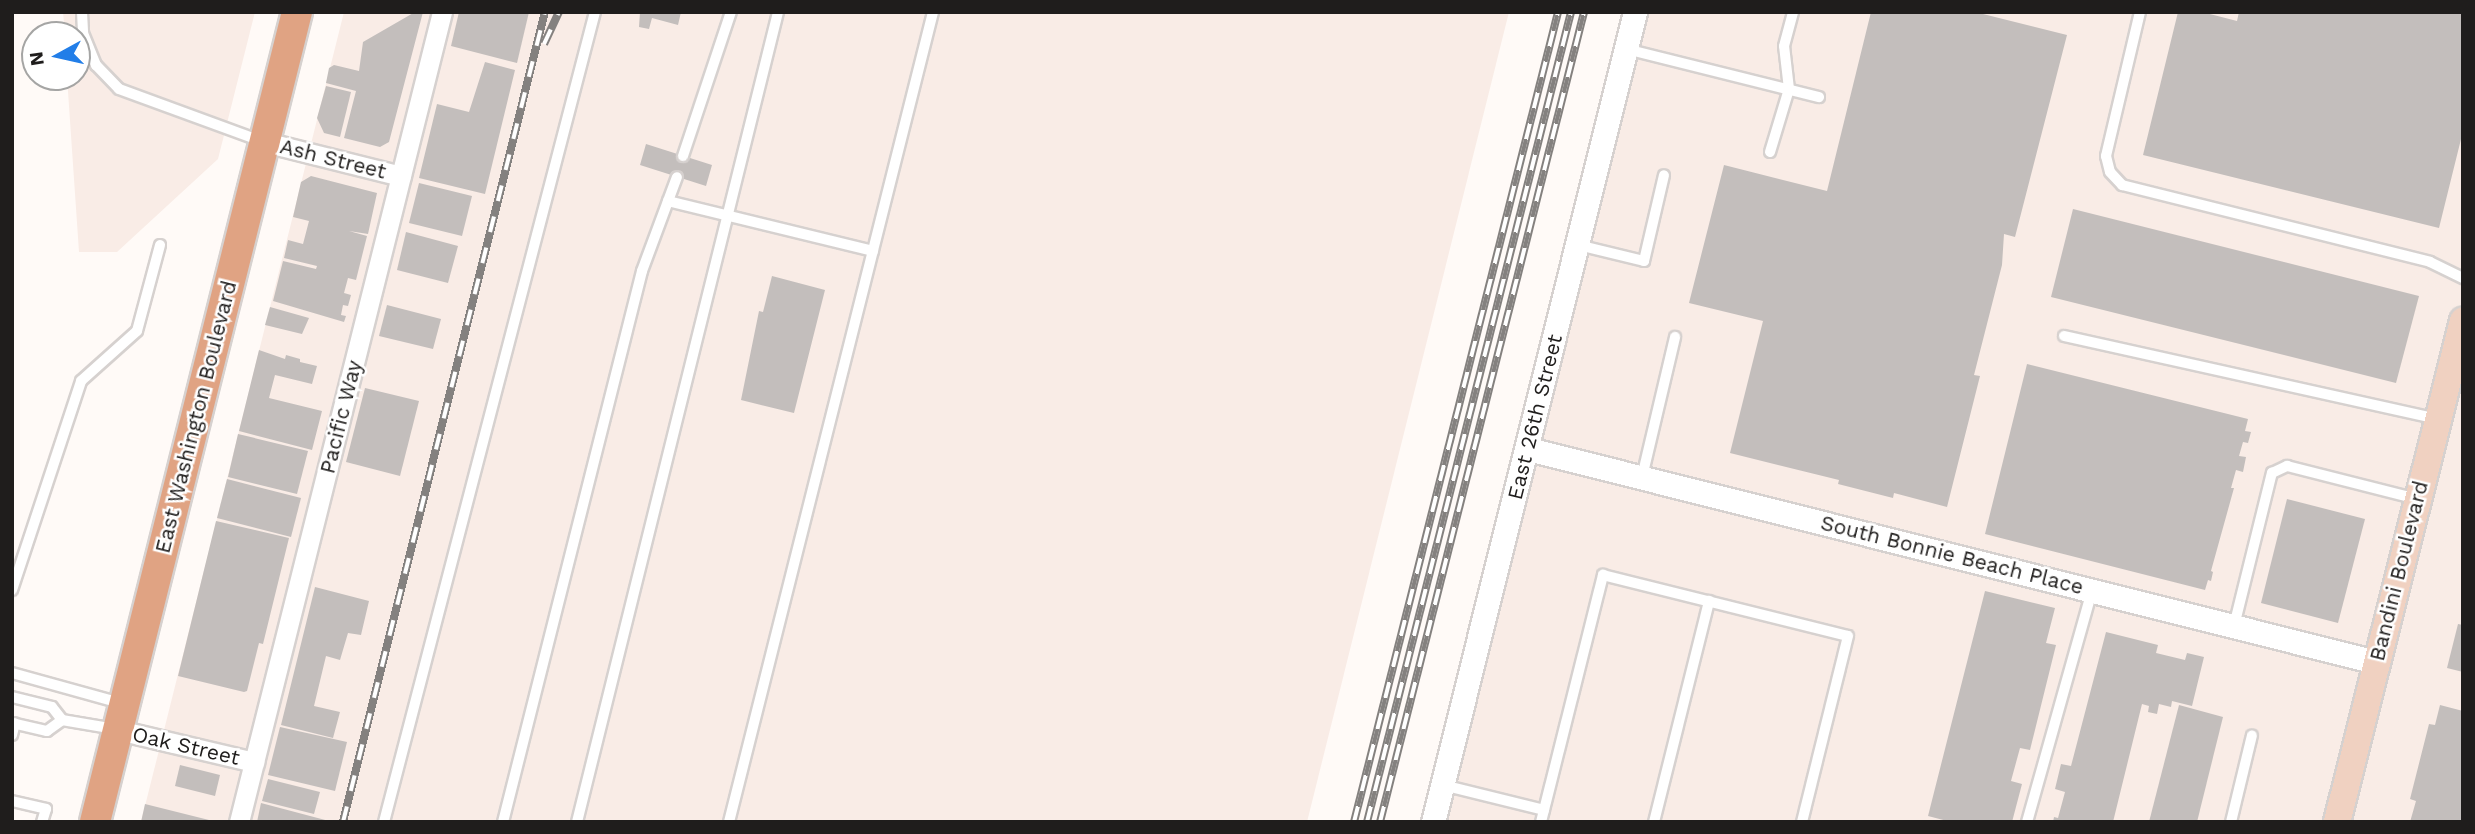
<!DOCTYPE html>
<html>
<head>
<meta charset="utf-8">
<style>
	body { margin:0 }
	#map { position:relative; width:2475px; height:834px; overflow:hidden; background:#fffaf7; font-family:"Work Sans",sans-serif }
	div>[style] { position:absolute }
	.built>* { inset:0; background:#f9ece6 }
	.building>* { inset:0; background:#c3bebc }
	.roads { filter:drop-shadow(2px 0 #d6d1cf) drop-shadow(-2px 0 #d6d1cf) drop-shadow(0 2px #d6d1cf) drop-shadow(0 -2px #d6d1cf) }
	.service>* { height:10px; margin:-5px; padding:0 5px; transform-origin:5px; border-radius:5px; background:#fff }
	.minor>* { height:19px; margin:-9.5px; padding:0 9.5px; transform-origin:9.5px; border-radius:9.5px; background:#fff }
	.tertiary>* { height:23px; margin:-11.5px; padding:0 11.5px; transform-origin:11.5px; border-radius:11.5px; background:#fff }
	.secondary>* { height:26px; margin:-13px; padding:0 13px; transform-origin:13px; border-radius:13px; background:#f0d1c1 }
	.primary>* { height:30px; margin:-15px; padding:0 15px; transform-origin:15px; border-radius:15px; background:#e0a383 }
	.rail>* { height:8px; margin-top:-4px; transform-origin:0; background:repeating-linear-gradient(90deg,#fff 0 16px,#84817f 0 32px); box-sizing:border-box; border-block:2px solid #84817f }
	span { translate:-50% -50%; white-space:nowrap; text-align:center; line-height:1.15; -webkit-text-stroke:5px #fff; paint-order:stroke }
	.street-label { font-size:21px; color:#1f1d1c }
	.frame { position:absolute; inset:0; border:14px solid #1f1d1c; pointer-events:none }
	.north { position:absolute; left:21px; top:21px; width:70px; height:70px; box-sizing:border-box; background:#fff; border:2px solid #a5a5a4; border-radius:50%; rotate:262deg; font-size:19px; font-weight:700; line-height:28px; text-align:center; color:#1f1d1c }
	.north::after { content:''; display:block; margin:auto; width:24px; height:32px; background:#227ee8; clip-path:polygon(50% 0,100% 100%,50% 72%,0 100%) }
</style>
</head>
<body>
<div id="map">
	<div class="built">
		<div style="clip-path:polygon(63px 12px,255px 12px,218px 159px,117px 252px,79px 252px,67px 77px,77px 77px,77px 35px,65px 35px)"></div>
		<div style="clip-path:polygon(344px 12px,1509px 12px,1307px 822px,141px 822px)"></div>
		<div style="clip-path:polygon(1622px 12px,2463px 12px,2463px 822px,1423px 822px)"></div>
	</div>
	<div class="building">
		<div style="clip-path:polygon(415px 12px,423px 12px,389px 142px,380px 147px,344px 138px,356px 91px,326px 83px,329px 68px,334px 65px,359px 71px,363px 42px)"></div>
		<div style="clip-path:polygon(459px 12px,529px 12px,517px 63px,451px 46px)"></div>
		<div style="clip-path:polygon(640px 12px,681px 12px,678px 25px,652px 18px,649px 29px,639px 27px)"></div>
		<div style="clip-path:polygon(1871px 12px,1975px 12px,2067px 35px,2015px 237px,2004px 234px,2002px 265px,1974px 375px,1980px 376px,1947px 507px,1894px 493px,1893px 498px,1838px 484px,1839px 480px,1730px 453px,1763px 321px,1689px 303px,1724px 165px,1827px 191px)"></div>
		<div style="clip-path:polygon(2178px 12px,2202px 12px,2237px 21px,2239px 12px,2463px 12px,2463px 131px,2439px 228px,2143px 155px)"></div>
		<div style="clip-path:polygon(485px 62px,515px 70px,485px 194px,419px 178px,437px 104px,469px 112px)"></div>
		<div style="clip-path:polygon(326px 86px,351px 92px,340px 137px,324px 133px,317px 118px)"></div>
		<div style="clip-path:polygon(646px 144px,712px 165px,706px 186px,640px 165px)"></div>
		<div style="clip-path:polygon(311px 176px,377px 193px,368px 234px,349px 231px,367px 236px,356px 280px,348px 278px,344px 293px,351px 295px,348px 306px,343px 305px,341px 315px,346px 316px,344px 322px,273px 301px,283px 261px,316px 269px,317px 266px,284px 258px,288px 240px,303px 244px,309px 221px,293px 217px,301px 182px)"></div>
		<div style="clip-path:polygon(419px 183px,472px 196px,462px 236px,409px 223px)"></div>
		<div style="clip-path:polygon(2073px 209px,2419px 296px,2396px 383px,2051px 297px)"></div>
		<div style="clip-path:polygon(406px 232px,458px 246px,448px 283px,397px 270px)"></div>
		<div style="clip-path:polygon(772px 276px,825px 290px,794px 413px,741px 400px,759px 311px,763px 312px)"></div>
		<div style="clip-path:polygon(387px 305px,441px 319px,433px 349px,379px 336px)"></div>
		<div style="clip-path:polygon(270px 307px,309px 318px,302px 334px,265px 325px)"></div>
		<div style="clip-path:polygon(259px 350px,285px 359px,286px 355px,300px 359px,300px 362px,317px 366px,312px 384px,275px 375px,269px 398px,322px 411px,312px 450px,239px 431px)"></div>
		<div style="clip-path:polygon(2027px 364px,2248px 419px,2245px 431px,2251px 432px,2248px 443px,2243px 442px,2239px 456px,2246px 457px,2243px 472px,2236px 470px,2231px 488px,2234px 488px,2211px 571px,2213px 572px,2211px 581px,2208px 580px,2205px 590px,1985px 534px)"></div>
		<div style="clip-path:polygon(365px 388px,419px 401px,400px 476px,346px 462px)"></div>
		<div style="clip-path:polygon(238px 434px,308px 451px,297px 494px,228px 477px)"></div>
		<div style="clip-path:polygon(227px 479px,301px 498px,291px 537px,217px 518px)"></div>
		<div style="clip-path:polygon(2287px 499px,2365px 519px,2338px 623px,2261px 603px)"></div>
		<div style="clip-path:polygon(216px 521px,289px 538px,263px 644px,259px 643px,247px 691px,244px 692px,178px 676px)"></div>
		<div style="clip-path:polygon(315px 587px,369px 601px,361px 635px,348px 633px,340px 660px,326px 656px,314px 706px,340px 712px,333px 738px,281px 725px)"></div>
		<div style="clip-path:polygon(1985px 591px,2055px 608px,2046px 643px,2056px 645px,2030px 750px,2020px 748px,2011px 781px,2022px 784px,2012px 822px,1951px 822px,1928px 816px)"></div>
		<div style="clip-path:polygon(2458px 624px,2463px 625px,2463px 672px,2447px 668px)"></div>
		<div style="clip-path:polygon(2106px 632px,2158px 645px,2156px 653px,2185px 660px,2187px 653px,2204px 657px,2192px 706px,2172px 701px,2171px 707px,2159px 704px,2157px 714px,2148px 712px,2149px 706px,2142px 704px,2113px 822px,2053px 822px,2054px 817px,2058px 818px,2065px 792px,2055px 789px,2061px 764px,2071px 766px)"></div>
		<div style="clip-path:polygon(2179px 705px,2223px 717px,2197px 822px,2149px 822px)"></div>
		<div style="clip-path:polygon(2440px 705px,2463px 711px,2463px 822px,2410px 822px,2416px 801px,2410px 799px,2429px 724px,2435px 725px)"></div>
		<div style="clip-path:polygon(280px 727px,347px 742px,335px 791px,268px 775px)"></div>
		<div style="clip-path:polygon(180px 765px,220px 775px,215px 796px,175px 786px)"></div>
		<div style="clip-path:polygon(268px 779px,320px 792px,314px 814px,262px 801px)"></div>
		<div style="clip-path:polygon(261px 803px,329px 821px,329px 822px,257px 822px)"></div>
		<div style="clip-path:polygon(145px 804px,213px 821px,213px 822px,141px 822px)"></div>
	</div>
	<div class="roads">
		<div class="service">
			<div style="left:82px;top:12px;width:21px;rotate:87deg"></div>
			<div style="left:83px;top:33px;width:35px;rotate:68deg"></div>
			<div style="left:96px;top:65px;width:33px;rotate:46deg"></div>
			<div style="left:119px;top:89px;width:151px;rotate:20.1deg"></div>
			<div style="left:2140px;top:12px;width:148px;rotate:103.3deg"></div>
			<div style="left:2106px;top:156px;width:16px;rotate:76deg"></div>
			<div style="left:2110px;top:172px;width:18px;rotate:47deg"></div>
			<div style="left:2122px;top:185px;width:317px;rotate:14deg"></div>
			<div style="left:2430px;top:262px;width:37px;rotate:26deg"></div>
			<div style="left:1626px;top:49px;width:199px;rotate:14deg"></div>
			<div style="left:1770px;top:152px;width:66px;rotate:-73.2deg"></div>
			<div style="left:1789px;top:89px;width:43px;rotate:-96.6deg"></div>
			<div style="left:1784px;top:46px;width:35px;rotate:-75deg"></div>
			<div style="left:683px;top:156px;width:152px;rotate:-71.6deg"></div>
			<div style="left:668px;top:201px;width:211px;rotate:13.7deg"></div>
			<div style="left:1578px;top:245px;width:68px;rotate:13.6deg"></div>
			<div style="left:1644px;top:261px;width:88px;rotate:-76.9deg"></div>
			<div style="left:2064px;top:336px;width:382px;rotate:12.5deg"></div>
			<div style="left:1642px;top:477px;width:144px;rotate:-76.7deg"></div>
			<div style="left:12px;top:590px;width:220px;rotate:-71.7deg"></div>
			<div style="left:81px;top:381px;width:75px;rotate:-41.8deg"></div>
			<div style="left:137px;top:331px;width:89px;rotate:-75deg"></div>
			<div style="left:2234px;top:626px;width:158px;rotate:-76.1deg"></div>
			<div style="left:2272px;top:473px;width:17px;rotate:-25deg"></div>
			<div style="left:2287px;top:466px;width:134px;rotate:14.2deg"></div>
			<div style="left:12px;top:673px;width:112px;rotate:15.5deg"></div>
			<div style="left:12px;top:697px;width:41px;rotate:14deg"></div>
			<div style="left:52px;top:707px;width:16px;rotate:52deg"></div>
			<div style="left:62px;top:720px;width:54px;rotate:9.6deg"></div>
			<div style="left:12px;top:723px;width:36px;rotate:13deg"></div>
			<div style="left:47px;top:731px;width:19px;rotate:-36deg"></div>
			<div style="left:12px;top:735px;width:12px;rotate:-76deg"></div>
			<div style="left:1443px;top:785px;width:104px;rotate:13.9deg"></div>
			<div style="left:12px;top:801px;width:35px;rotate:13deg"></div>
			<div style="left:46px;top:809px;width:14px;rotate:107deg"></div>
			<div style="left:384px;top:822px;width:837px;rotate:-75.4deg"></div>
			<div style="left:503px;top:822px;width:568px;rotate:-75.84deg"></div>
			<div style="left:642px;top:271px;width:100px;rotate:-69.6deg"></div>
			<div style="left:577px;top:822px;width:835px;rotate:-76.06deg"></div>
			<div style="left:729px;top:822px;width:835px;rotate:-75.86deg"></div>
			<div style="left:1541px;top:822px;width:255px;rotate:-75.9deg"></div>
			<div style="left:1603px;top:575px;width:252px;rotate:14deg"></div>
			<div style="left:1848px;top:636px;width:192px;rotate:103.9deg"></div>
			<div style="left:1654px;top:822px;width:228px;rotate:-76deg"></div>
			<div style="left:2027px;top:822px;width:240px;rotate:-74.3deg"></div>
			<div style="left:2231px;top:822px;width:89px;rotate:-76.4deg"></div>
		</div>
		<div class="minor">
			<div style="left:265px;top:142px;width:140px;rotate:14deg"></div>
			<div style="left:118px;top:730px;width:140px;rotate:13.2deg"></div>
			<div style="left:239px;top:822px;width:835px;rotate:-75.93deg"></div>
		</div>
		<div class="tertiary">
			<div style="left:1528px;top:449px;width:874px;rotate:14.1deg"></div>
			<div style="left:1433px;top:822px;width:835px;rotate:-76deg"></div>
		</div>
		<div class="secondary">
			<div style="left:2337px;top:822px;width:517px;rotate:-75.88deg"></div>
		</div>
		<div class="primary">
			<div style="left:95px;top:822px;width:835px;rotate:-76deg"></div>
		</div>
	</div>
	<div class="rail">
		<div style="left:544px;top:44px;width:35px;rotate:-65deg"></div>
		<div style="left:343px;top:822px;width:835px;rotate:-76deg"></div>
		<div style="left:1354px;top:822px;width:835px;rotate:-75.86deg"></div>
		<div style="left:1367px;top:822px;width:835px;rotate:-75.86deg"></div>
		<div style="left:1380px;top:822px;width:835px;rotate:-75.86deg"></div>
	</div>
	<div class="street-label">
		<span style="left:333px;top:159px;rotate:14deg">Ash Street</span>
		<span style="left:196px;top:417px;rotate:-76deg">East Washington Boulevard</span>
		<span style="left:341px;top:417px;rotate:-76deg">Pacific Way</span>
		<span style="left:1535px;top:417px;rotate:-76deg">East 26th Street</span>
		<span style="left:1952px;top:555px;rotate:14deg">South Bonnie Beach Place</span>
		<span style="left:2399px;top:571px;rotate:-76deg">Bandini Boulevard</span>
		<span style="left:186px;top:746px;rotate:13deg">Oak Street</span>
	</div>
	<div class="frame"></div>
	<div class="north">N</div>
</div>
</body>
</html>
